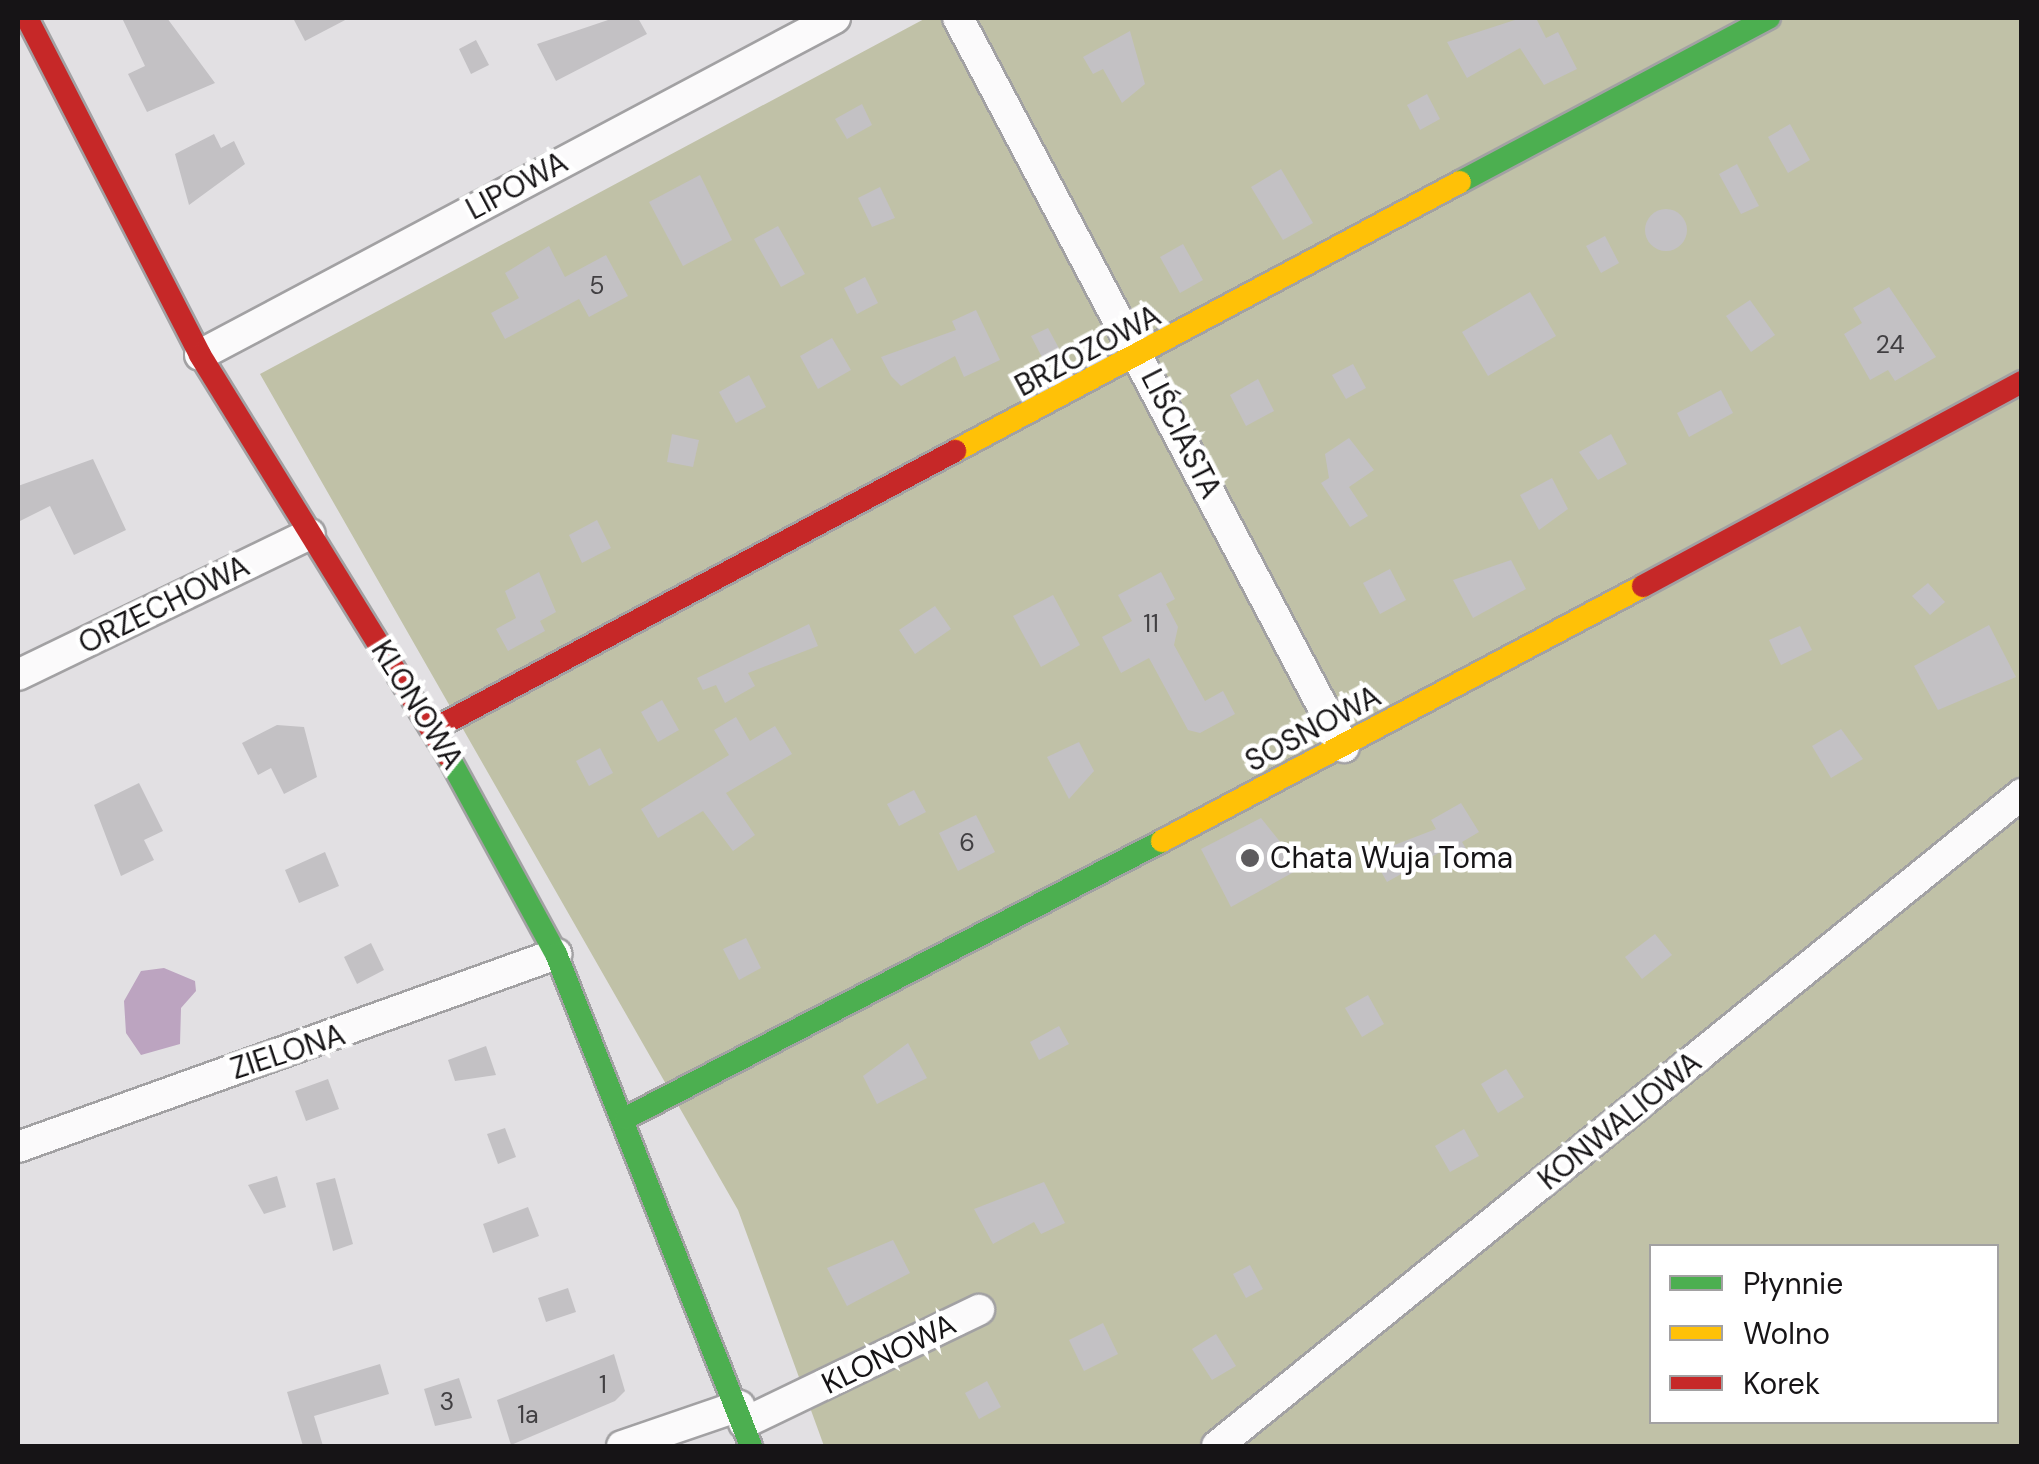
<!DOCTYPE html>
<html>
<head>
<meta charset="utf-8">
<style>
	body { margin:0 }
	#map { position:relative; width:2039px; height:1464px; overflow:hidden; background:#e2e0e3; font-family:"DM Sans",sans-serif }
	div>[style] { position:absolute }
	.forest>* { inset:0; background:#c0c1a7 }
	.water>* { inset:0; background:#bca4c0 }
	.building>* { inset:0; background:#c3c1c4 }
	.round { border-radius:50% }
	.roads { filter:drop-shadow(2px 0 #a2a1a3) drop-shadow(-2px 0 #a2a1a3) drop-shadow(0 2px #a2a1a3) drop-shadow(0 -2px #a2a1a3) }
	.street>* { height:30px; margin:-15px; padding:0 15px; transform-origin:15px; border-radius:15px; background:#fbfafb }
	.fast>* { height:22px; margin:-11px; padding:0 11px; transform-origin:11px; border-radius:11px; background:#4caf50 }
	.slow>* { height:22px; margin:-11px; padding:0 11px; transform-origin:11px; border-radius:11px; background:#ffc107 }
	.jam>* { height:22px; margin:-11px; padding:0 11px; transform-origin:11px; border-radius:11px; background:#c62828 }
	.dots>* { width:28px; height:28px; translate:-50% -50%; box-sizing:border-box; border:5px solid #fff; border-radius:50% }
	span { translate:-50% -50%; white-space:nowrap; text-align:center; line-height:1.15; -webkit-text-stroke:9px #fff; paint-order:stroke }
	.number-label { font-size:25px; color:#413f42 }
	.number-label span { -webkit-text-stroke-width:0 }
	.street-label { font-size:30px; color:#161416 }
	.poi-label { font-size:30px; color:#161416 }
	.left { translate:0 -50%; text-align:left }
	.frame { position:absolute; inset:0; border:20px solid #161416; pointer-events:none }
	.legend { position:absolute; left:1649px; top:1244px; width:350px; height:180px; box-sizing:border-box; background:#fff; border:2px solid #a2a1a2; margin:0; padding:12px 18px; list-style:none; font-size:30px; color:#161416 }
	.legend li { display:flex; align-items:center; gap:20px; height:50px }
	.legend b { width:50px; border:2px solid #a2a1a2 }
</style>
</head>
<body>
<div id="map">
	<div class="forest">
		<div style="clip-path:polygon(evenodd,926px 18px,2021px 18px,2021px 1446px,824px 1446px,738px 1210px,260px 374px,926px 18px,1652px 1246px,1996px 1246px,1996px 1422px,1652px 1422px,1652px 1246px)"></div>
	</div>
	<div class="water">
		<div style="clip-path:polygon(164px 968px,195px 981px,196px 991px,181px 1008px,180px 1044px,141px 1055px,126px 1033px,124px 1001px,141px 971px)"></div>
	</div>
	<div class="building">
		<div style="clip-path:polygon(122px 18px,167px 18px,215px 83px,147px 112px,128px 74px,145px 66px)"></div>
		<div style="clip-path:polygon(293px 18px,349px 18px,305px 41px)"></div>
		<div style="clip-path:polygon(614px 18px,638px 18px,647px 34px,556px 81px,537px 44px)"></div>
		<div style="clip-path:polygon(1521px 18px,1536px 18px,1546px 38px,1558px 32px,1577px 69px,1544px 85px,1520px 48px,1467px 78px,1447px 42px)"></div>
		<div style="clip-path:polygon(1130px 31px,1145px 84px,1122px 103px,1103px 69px,1093px 74px,1083px 57px)"></div>
		<div style="clip-path:polygon(476px 40px,489px 65px,471px 74px,459px 49px)"></div>
		<div style="clip-path:polygon(1427px 94px,1440px 119px,1420px 130px,1407px 105px)"></div>
		<div style="clip-path:polygon(862px 104px,872px 125px,847px 139px,835px 119px)"></div>
		<div style="clip-path:polygon(1790px 124px,1810px 160px,1788px 173px,1768px 137px)"></div>
		<div style="clip-path:polygon(214px 134px,221px 148px,234px 141px,245px 164px,189px 205px,175px 154px)"></div>
		<div style="clip-path:polygon(1737px 164px,1759px 206px,1741px 214px,1719px 174px)"></div>
		<div style="clip-path:polygon(1281px 169px,1313px 223px,1283px 240px,1251px 187px)"></div>
		<div style="clip-path:polygon(700px 175px,732px 240px,683px 266px,649px 202px)"></div>
		<div style="clip-path:polygon(880px 187px,895px 218px,872px 227px,858px 198px)"></div>
		<div class="round" style="left:1645px;top:209px;width:42px;height:42px"></div>
		<div style="clip-path:polygon(778px 226px,805px 274px,781px 287px,754px 239px)"></div>
		<div style="clip-path:polygon(1605px 236px,1619px 263px,1601px 273px,1586px 246px)"></div>
		<div style="clip-path:polygon(1183px 244px,1203px 280px,1180px 293px,1160px 257px)"></div>
		<div style="clip-path:polygon(549px 246px,565px 277px,606px 255px,628px 296px,589px 317px,579px 299px,505px 339px,491px 313px,519px 298px,505px 273px)"></div>
		<div style="clip-path:polygon(865px 277px,878px 303px,857px 314px,844px 288px)"></div>
		<div style="clip-path:polygon(1889px 287px,1936px 357px,1895px 381px,1888px 370px,1870px 380px,1844px 334px,1862px 323px,1853px 308px)"></div>
		<div style="clip-path:polygon(1530px 292px,1556px 336px,1488px 376px,1462px 332px)"></div>
		<div style="clip-path:polygon(1750px 300px,1775px 335px,1751px 352px,1726px 316px)"></div>
		<div style="clip-path:polygon(976px 310px,1000px 360px,964px 377px,955px 356px,901px 386px,891px 376px,881px 357px,956px 330px,952px 321px)"></div>
		<div style="clip-path:polygon(1048px 328px,1062px 354px,1045px 363px,1031px 336px)"></div>
		<div style="clip-path:polygon(832px 338px,851px 370px,818px 389px,800px 356px)"></div>
		<div style="clip-path:polygon(1353px 364px,1366px 388px,1346px 399px,1332px 375px)"></div>
		<div style="clip-path:polygon(749px 375px,766px 407px,736px 423px,719px 392px)"></div>
		<div style="clip-path:polygon(1258px 379px,1274px 411px,1246px 426px,1230px 395px)"></div>
		<div style="clip-path:polygon(1721px 390px,1733px 413px,1689px 437px,1677px 413px)"></div>
		<div style="clip-path:polygon(672px 434px,699px 440px,693px 467px,667px 462px)"></div>
		<div style="clip-path:polygon(1611px 434px,1627px 464px,1598px 480px,1579px 452px)"></div>
		<div style="clip-path:polygon(1349px 438px,1374px 470px,1349px 487px,1368px 516px,1350px 527px,1321px 483px,1329px 478px,1325px 454px)"></div>
		<div style="clip-path:polygon(93px 459px,126px 530px,74px 555px,50px 506px,18px 522px,18px 486px)"></div>
		<div style="clip-path:polygon(1552px 478px,1568px 509px,1539px 530px,1520px 495px)"></div>
		<div style="clip-path:polygon(597px 520px,611px 548px,582px 563px,569px 535px)"></div>
		<div style="clip-path:polygon(1511px 560px,1526px 589px,1473px 618px,1453px 580px)"></div>
		<div style="clip-path:polygon(1390px 569px,1406px 600px,1380px 614px,1363px 583px)"></div>
		<div style="clip-path:polygon(539px 572px,556px 612px,540px 621px,545px 631px,508px 651px,496px 629px,516px 618px,505px 591px)"></div>
		<div style="clip-path:polygon(1161px 572px,1175px 599px,1166px 604px,1178px 627px,1174px 645px,1205px 701px,1223px 691px,1235px 714px,1200px 733px,1188px 730px,1149px 658px,1121px 673px,1102px 637px,1132px 621px,1118px 595px)"></div>
		<div style="clip-path:polygon(1928px 583px,1945px 602px,1930px 615px,1912px 596px)"></div>
		<div style="clip-path:polygon(1053px 595px,1080px 645px,1041px 667px,1013px 616px)"></div>
		<div style="clip-path:polygon(935px 606px,951px 629px,915px 654px,899px 630px)"></div>
		<div style="clip-path:polygon(809px 624px,818px 646px,748px 673px,755px 686px,725px 703px,716px 685px,703px 690px,697px 678px)"></div>
		<div style="clip-path:polygon(1989px 625px,2016px 677px,1938px 710px,1914px 666px)"></div>
		<div style="clip-path:polygon(1800px 626px,1812px 650px,1781px 665px,1769px 640px)"></div>
		<div style="clip-path:polygon(662px 700px,679px 730px,658px 742px,641px 712px)"></div>
		<div style="clip-path:polygon(736px 717px,750px 741px,775px 726px,792px 754px,726px 793px,755px 835px,733px 851px,703px 811px,658px 838px,641px 809px,729px 755px,714px 730px)"></div>
		<div style="clip-path:polygon(277px 725px,304px 727px,317px 777px,284px 794px,271px 768px,258px 775px,242px 743px)"></div>
		<div style="clip-path:polygon(1841px 729px,1863px 759px,1831px 778px,1812px 746px)"></div>
		<div style="clip-path:polygon(1079px 742px,1094px 771px,1069px 799px,1047px 757px)"></div>
		<div style="clip-path:polygon(600px 748px,613px 773px,589px 786px,576px 761px)"></div>
		<div style="clip-path:polygon(139px 783px,163px 831px,144px 840px,154px 860px,121px 876px,94px 805px)"></div>
		<div style="clip-path:polygon(914px 790px,926px 812px,899px 826px,887px 804px)"></div>
		<div style="clip-path:polygon(1461px 803px,1479px 832px,1462px 842px,1468px 852px,1449px 863px,1442px 851px,1387px 882px,1371px 854px,1436px 829px,1431px 820px)"></div>
		<div style="clip-path:polygon(976px 815px,995px 852px,958px 871px,939px 833px)"></div>
		<div style="clip-path:polygon(1261px 818px,1301px 868px,1231px 907px,1201px 849px)"></div>
		<div style="clip-path:polygon(325px 852px,339px 886px,299px 903px,285px 870px)"></div>
		<div style="clip-path:polygon(1655px 934px,1672px 955px,1642px 979px,1625px 957px)"></div>
		<div style="clip-path:polygon(746px 938px,761px 968px,739px 980px,723px 949px)"></div>
		<div style="clip-path:polygon(371px 943px,384px 970px,357px 984px,344px 957px)"></div>
		<div style="clip-path:polygon(1368px 995px,1384px 1024px,1362px 1037px,1345px 1008px)"></div>
		<div style="clip-path:polygon(1059px 1026px,1069px 1044px,1039px 1060px,1030px 1042px)"></div>
		<div style="clip-path:polygon(908px 1043px,927px 1078px,877px 1104px,863px 1076px)"></div>
		<div style="clip-path:polygon(486px 1046px,496px 1075px,455px 1081px,448px 1060px)"></div>
		<div style="clip-path:polygon(1506px 1069px,1524px 1097px,1498px 1113px,1481px 1084px)"></div>
		<div style="clip-path:polygon(328px 1079px,339px 1109px,306px 1121px,295px 1091px)"></div>
		<div style="clip-path:polygon(505px 1128px,516px 1157px,498px 1164px,487px 1134px)"></div>
		<div style="clip-path:polygon(1464px 1129px,1479px 1156px,1450px 1172px,1435px 1146px)"></div>
		<div style="clip-path:polygon(277px 1176px,286px 1207px,264px 1214px,248px 1185px)"></div>
		<div style="clip-path:polygon(335px 1178px,353px 1244px,333px 1251px,316px 1183px)"></div>
		<div style="clip-path:polygon(1044px 1182px,1065px 1223px,1041px 1234px,1034px 1222px,993px 1244px,974px 1209px)"></div>
		<div style="clip-path:polygon(528px 1207px,539px 1236px,493px 1253px,483px 1224px)"></div>
		<div style="clip-path:polygon(893px 1240px,910px 1273px,847px 1306px,827px 1268px)"></div>
		<div style="clip-path:polygon(1250px 1265px,1263px 1289px,1246px 1298px,1233px 1274px)"></div>
		<div style="clip-path:polygon(568px 1288px,576px 1312px,546px 1322px,538px 1298px)"></div>
		<div style="clip-path:polygon(1103px 1323px,1118px 1354px,1084px 1371px,1069px 1340px)"></div>
		<div style="clip-path:polygon(1216px 1334px,1236px 1366px,1212px 1380px,1192px 1349px)"></div>
		<div style="clip-path:polygon(614px 1354px,625px 1391px,615px 1401px,511px 1445px,497px 1400px)"></div>
		<div style="clip-path:polygon(380px 1364px,389px 1394px,314px 1416px,323px 1446px,303px 1446px,287px 1392px)"></div>
		<div style="clip-path:polygon(459px 1378px,472px 1418px,435px 1426px,424px 1389px)"></div>
		<div style="clip-path:polygon(987px 1381px,1001px 1407px,979px 1419px,965px 1393px)"></div>
	</div>
	<div class="roads">
		<div class="street">
			<div style="left:958px;top:18px;width:825px;rotate:62.1deg"></div>
			<div style="left:200px;top:355px;width:719px;rotate:-27.96deg"></div>
			<div style="left:18px;top:675px;width:324px;rotate:-25.8deg"></div>
			<div style="left:18px;top:1147px;width:572px;rotate:-19.73deg"></div>
			<div style="left:744px;top:1423px;width:261px;rotate:-25.7deg"></div>
			<div style="left:622px;top:1446px;width:124px;rotate:-18.9deg"></div>
			<div style="left:1217px;top:1446px;width:1036px;rotate:-39.01deg"></div>
		</div>
		<div class="fast">
			<div style="left:1460px;top:182px;width:350px;rotate:-28deg"></div>
			<div style="left:448px;top:756px;width:226px;rotate:61.4deg"></div>
			<div style="left:556px;top:954px;width:529px;rotate:68.38deg"></div>
			<div style="left:626px;top:1118px;width:603px;rotate:-27.33deg"></div>
		</div>
		<div class="slow">
			<div style="left:955px;top:451px;width:572px;rotate:-28.04deg"></div>
			<div style="left:1162px;top:841px;width:544px;rotate:-27.93deg"></div>
		</div>
		<div class="jam">
			<div style="left:27px;top:18px;width:379px;rotate:62.8deg"></div>
			<div style="left:200px;top:355px;width:471px;rotate:58.3deg"></div>
			<div style="left:1643px;top:586px;width:430px;rotate:-28.3deg"></div>
			<div style="left:432px;top:730px;width:593px;rotate:-28.08deg"></div>
		</div>
	</div>
	<div class="dots">
		<div style="left:1250px;top:858px;background:#5d5b5e"></div>
	</div>
	<div class="number-label">
		<span style="left:597px;top:286px">5</span>
		<span style="left:1890px;top:345px">24</span>
		<span style="left:1151px;top:624px">11</span>
		<span style="left:967px;top:843px">6</span>
		<span style="left:603px;top:1385px">1</span>
		<span style="left:447px;top:1402px">3</span>
		<span style="left:528px;top:1415px">1a</span>
	</div>
	<div class="street-label">
		<span style="left:517px;top:186px;rotate:-28deg">LIPOWA</span>
		<span style="left:1088px;top:351px;rotate:-28deg">BRZOZOWA</span>
		<span style="left:1181px;top:434px;rotate:63deg">LIŚCIASTA</span>
		<span style="left:164px;top:605px;rotate:-26deg">ORZECHOWA</span>
		<span style="left:417px;top:705px;rotate:58deg">KLONOWA</span>
		<span style="left:1313px;top:729px;rotate:-28deg">SOSNOWA</span>
		<span style="left:288px;top:1052px;rotate:-18deg">ZIELONA</span>
		<span style="left:1620px;top:1121px;rotate:-39deg">KONWALIOWA</span>
		<span style="left:889px;top:1354px;rotate:-26deg">KLONOWA</span>
	</div>
	<div class="poi-label">
		<span class="left" style="left:1270px;top:858px">Chata Wuja Toma</span>
	</div>
	<div class="frame"></div>
	<ul class="legend">
	<li><b style="height:12px;background:#4caf50"></b>Płynnie</li>
	<li><b style="height:12px;background:#ffc107"></b>Wolno</li>
	<li><b style="height:12px;background:#c62828"></b>Korek</li>
	</ul>
</div>
</body>
</html>
